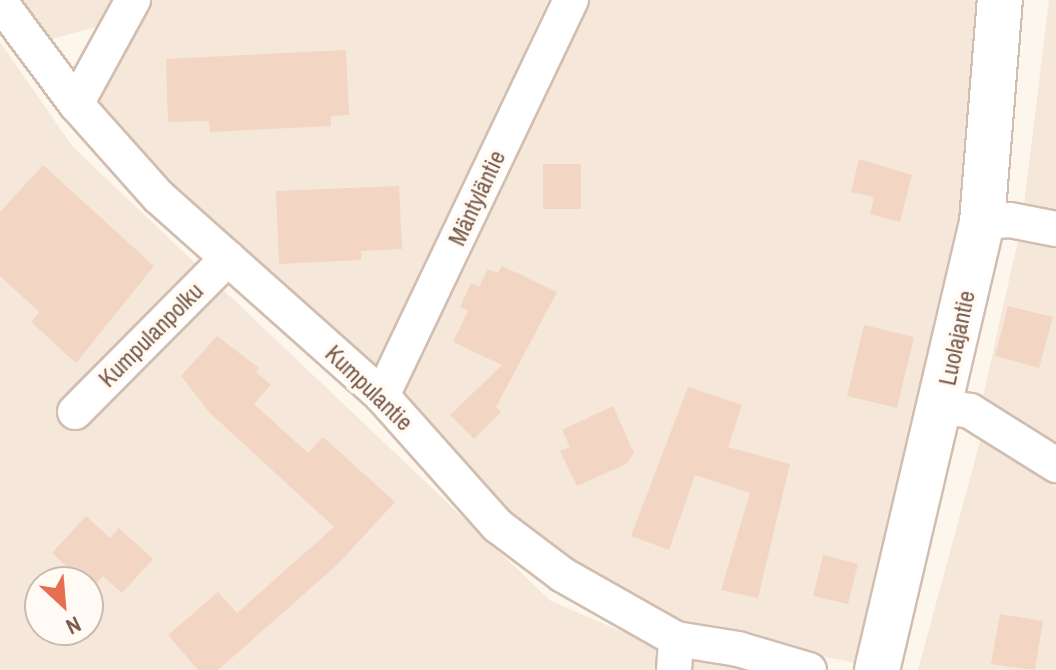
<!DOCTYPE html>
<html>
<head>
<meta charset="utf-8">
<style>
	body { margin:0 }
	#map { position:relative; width:1056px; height:670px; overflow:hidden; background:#fdf6ec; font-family:"Archivo Narrow",sans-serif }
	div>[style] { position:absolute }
	.residential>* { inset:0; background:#f5e8da }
	.building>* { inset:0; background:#f3d5c3 }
	.roads { filter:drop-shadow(2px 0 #d1beb0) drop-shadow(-2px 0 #d1beb0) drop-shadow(0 2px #d1beb0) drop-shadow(0 -2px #d1beb0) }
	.street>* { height:34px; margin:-17px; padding:0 17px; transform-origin:17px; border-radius:17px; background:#fff }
	.secondary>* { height:44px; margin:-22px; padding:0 22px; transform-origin:22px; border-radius:22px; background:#fff }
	span { translate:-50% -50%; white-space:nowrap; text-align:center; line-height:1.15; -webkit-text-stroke:7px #fffaf3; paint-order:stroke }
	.street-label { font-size:24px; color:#7a5c4d }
	.north { position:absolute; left:24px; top:566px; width:80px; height:80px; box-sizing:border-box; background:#fffaf3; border:2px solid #cabbb1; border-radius:50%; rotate:154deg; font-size:22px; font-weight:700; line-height:32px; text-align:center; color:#7a5c4d }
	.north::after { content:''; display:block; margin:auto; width:28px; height:36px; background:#e76f51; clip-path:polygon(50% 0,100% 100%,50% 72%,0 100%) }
</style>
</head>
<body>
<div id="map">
	<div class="residential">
		<div style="clip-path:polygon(23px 0,113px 0,101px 26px,48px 40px)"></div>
		<div style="clip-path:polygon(142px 0,548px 0,376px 374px,170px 186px,95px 98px)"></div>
		<div style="clip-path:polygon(584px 0,977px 0,962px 212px,929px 403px,856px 663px,688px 629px,592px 577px,511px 520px,397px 391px)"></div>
		<div style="clip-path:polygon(1049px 0,1056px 0,1056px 212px,1024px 205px)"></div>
		<div style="clip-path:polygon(evenodd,0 42px,73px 147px,551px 601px,649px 643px,755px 670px,0 670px,0 42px,40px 582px,88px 582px,88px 630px,40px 630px,40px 582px)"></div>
		<div style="clip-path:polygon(1018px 240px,1056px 248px,1056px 444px,981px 405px)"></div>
		<div style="clip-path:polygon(981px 438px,1056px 487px,1056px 670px,918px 670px)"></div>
	</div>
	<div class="building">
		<div style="clip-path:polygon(346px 50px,349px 115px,331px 116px,331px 126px,210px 132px,209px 121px,168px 122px,166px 59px)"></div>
		<div style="clip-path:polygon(859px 159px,912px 175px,900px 222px,870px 214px,874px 197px,851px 192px)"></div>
		<div style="clip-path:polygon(543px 164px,581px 164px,581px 209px,543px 209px)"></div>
		<div style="clip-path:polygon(43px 165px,154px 266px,76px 363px,31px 322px,39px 312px,0 276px,0 212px)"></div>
		<div style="clip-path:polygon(399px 186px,402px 249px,361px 251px,361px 260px,279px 264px,276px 191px)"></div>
		<div style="clip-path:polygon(502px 266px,557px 292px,496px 407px,501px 412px,474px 439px,450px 415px,502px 365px,453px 342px,468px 311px,460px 307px,471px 283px,479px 287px,488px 269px,498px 273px)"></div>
		<div style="clip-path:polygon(1008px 306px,1053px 317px,1039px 368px,995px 356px)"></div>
		<div style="clip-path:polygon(864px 325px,914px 337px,897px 408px,847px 396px)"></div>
		<div style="clip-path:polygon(217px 336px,259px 368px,256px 372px,271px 385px,254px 404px,308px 453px,323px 437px,395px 502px,338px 564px,218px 670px,198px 670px,168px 635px,218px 592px,237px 613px,334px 527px,209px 412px,181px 376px)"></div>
		<div style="clip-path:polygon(688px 387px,742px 405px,728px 447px,790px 464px,758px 598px,721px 590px,750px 493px,695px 475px,669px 550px,631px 536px)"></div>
		<div style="clip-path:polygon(613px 406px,634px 453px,626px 464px,577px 486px,560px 451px,570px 447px,562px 430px)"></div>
		<div style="clip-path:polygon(86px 516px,110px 538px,119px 528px,153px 559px,122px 593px,103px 576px,92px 589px,52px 553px)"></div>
		<div style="clip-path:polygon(823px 555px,858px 564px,848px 604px,813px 596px)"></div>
		<div style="clip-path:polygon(1000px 614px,1043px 621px,1035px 670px,991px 664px)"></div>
	</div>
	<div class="roads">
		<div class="street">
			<div style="left:0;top:2px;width:127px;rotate:53.3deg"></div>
			<div style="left:76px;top:104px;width:125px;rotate:48.3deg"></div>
			<div style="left:159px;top:197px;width:299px;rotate:41.7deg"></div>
			<div style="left:382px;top:396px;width:174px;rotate:48.3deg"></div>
			<div style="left:498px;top:526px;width:81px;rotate:37deg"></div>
			<div style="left:563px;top:575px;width:130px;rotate:29.5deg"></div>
			<div style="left:676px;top:639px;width:63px;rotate:9.2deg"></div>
			<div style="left:738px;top:649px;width:74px;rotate:16.5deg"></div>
			<div style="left:76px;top:104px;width:119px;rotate:-61.3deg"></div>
			<div style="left:982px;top:222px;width:28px;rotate:-4deg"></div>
			<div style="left:1010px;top:220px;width:47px;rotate:11.1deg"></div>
			<div style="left:382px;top:396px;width:439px;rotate:-64.5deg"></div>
			<div style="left:943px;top:407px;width:27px;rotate:8deg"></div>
			<div style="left:970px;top:411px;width:102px;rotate:32.1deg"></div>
			<div style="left:75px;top:412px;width:217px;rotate:-45.2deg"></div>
			<div style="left:674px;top:670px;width:31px;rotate:-86deg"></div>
		</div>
		<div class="secondary">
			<div style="left:877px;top:670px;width:460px;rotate:-76.8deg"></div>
			<div style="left:982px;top:222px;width:223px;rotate:-85.4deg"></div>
		</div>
	</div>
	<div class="street-label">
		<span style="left:477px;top:198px;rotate:-65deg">Mäntyläntie</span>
		<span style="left:151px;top:335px;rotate:-45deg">Kumpulanpolku</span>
		<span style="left:957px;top:338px;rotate:-78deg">Luolajantie</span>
		<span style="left:369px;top:388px;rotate:44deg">Kumpulantie</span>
	</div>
	<div class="north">N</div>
</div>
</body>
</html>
